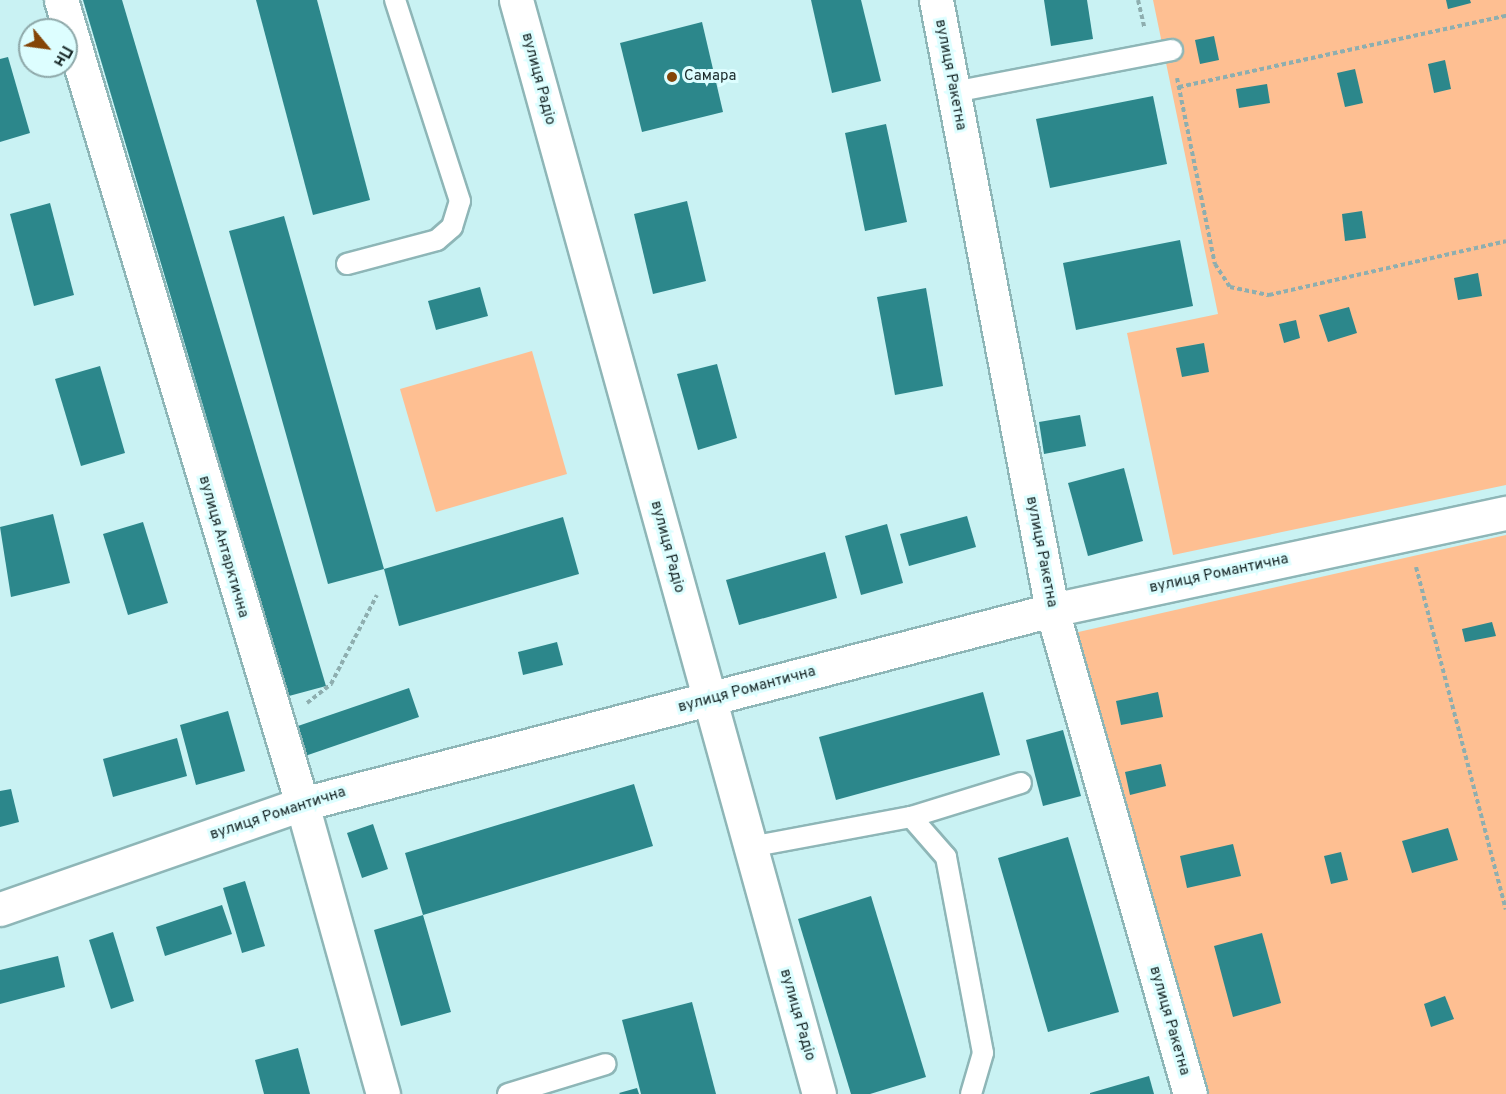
<!DOCTYPE html>
<html>
<head>
<meta charset="utf-8">
<style>
	body { margin:0 }
	#map { position:relative; width:1506px; height:1094px; overflow:hidden; background:#c9f2f3; font-family:Overpass,sans-serif }
	div>[style] { position:absolute }
	.green>* { inset:0; background:#febf92 }
	.building>* { inset:0; background:#2c878b }
	.path>* { height:4px; margin-top:-2px; transform-origin:0; background:repeating-linear-gradient(90deg,#8eaeaf 0 4.5px,transparent 0 7.5px) }
	.roads { filter:drop-shadow(2px 0 #8eb6b7) drop-shadow(-2px 0 #8eb6b7) drop-shadow(0 2px #8eb6b7) drop-shadow(0 -2px #8eb6b7) }
	.lane>* { height:20px; margin:-10px; padding:0 10px; transform-origin:10px; border-radius:10px; background:#fff }
	.street>* { height:33px; margin:-16.5px; padding:0 16.5px; transform-origin:16.5px; border-radius:16.5px; background:#fff }
	.dots>* { width:16px; height:16px; translate:-50% -50%; box-sizing:border-box; border:3px solid #ddfeff; border-radius:50% }
	span { translate:-50% -50%; white-space:nowrap; text-align:center; line-height:1.15; -webkit-text-stroke:6px #ddfeff; paint-order:stroke }
	.street-label { font-size:15px; color:#172727 }
	.poi-label { font-size:15px; color:#172727 }
	.left { translate:0 -50%; text-align:left }
	.north { position:absolute; left:18px; top:18px; width:60px; height:60px; box-sizing:border-box; background:#ddfeff; border:2px solid #8ea8a9; border-radius:50%; rotate:119deg; font-size:16px; font-weight:700; line-height:24px; text-align:center; color:#172727 }
	.north::after { content:''; display:block; margin:auto; width:21px; height:27px; background:#844508; clip-path:polygon(50% 0,100% 100%,50% 72%,0 100%) }
</style>
</head>
<body>
<div id="map">
	<div class="green">
		<div style="clip-path:polygon(1153px 0,1506px 0,1506px 485px,1173px 555px,1127px 333px,1218px 314px)"></div>
		<div style="clip-path:polygon(532px 351px,567px 474px,436px 512px,400px 389px)"></div>
		<div style="clip-path:polygon(1506px 535px,1506px 1094px,1206px 1094px,1074px 633px)"></div>
	</div>
	<div class="building">
		<div style="clip-path:polygon(83px 0,122px 0,326px 686px,289px 696px)"></div>
		<div style="clip-path:polygon(256px 0,317px 0,370px 200px,313px 215px)"></div>
		<div style="clip-path:polygon(811px 0,861px 0,881px 81px,832px 93px)"></div>
		<div style="clip-path:polygon(1044px 0,1087px 0,1093px 39px,1051px 46px)"></div>
		<div style="clip-path:polygon(1446px 0,1470px 0,1471px 3px,1448px 9px)"></div>
		<div style="clip-path:polygon(702px 22px,723px 112px,642px 132px,620px 43px)"></div>
		<div style="clip-path:polygon(1214px 36px,1219px 60px,1200px 64px,1195px 40px)"></div>
		<div style="clip-path:polygon(8px 57px,30px 133px,0 142px,0 59px)"></div>
		<div style="clip-path:polygon(1445px 60px,1451px 89px,1434px 93px,1428px 64px)"></div>
		<div style="clip-path:polygon(1355px 69px,1363px 103px,1345px 107px,1337px 73px)"></div>
		<div style="clip-path:polygon(1267px 84px,1270px 103px,1239px 108px,1236px 89px)"></div>
		<div style="clip-path:polygon(1153px 96px,1167px 164px,1050px 188px,1036px 119px)"></div>
		<div style="clip-path:polygon(886px 124px,907px 222px,865px 231px,845px 133px)"></div>
		<div style="clip-path:polygon(687px 201px,706px 281px,653px 294px,634px 214px)"></div>
		<div style="clip-path:polygon(50px 203px,74px 295px,34px 306px,10px 214px)"></div>
		<div style="clip-path:polygon(1362px 211px,1366px 238px,1345px 241px,1342px 214px)"></div>
		<div style="clip-path:polygon(284px 216px,384px 569px,328px 584px,229px 231px)"></div>
		<div style="clip-path:polygon(1180px 240px,1193px 306px,1076px 330px,1063px 263px)"></div>
		<div style="clip-path:polygon(1478px 273px,1482px 296px,1458px 300px,1454px 278px)"></div>
		<div style="clip-path:polygon(480px 287px,488px 316px,436px 330px,428px 301px)"></div>
		<div style="clip-path:polygon(926px 288px,943px 386px,895px 395px,877px 297px)"></div>
		<div style="clip-path:polygon(1349px 307px,1357px 333px,1328px 342px,1319px 315px)"></div>
		<div style="clip-path:polygon(1296px 320px,1300px 338px,1284px 343px,1279px 324px)"></div>
		<div style="clip-path:polygon(1204px 343px,1209px 372px,1182px 377px,1176px 348px)"></div>
		<div style="clip-path:polygon(717px 364px,737px 438px,698px 450px,677px 374px)"></div>
		<div style="clip-path:polygon(100px 366px,125px 453px,81px 466px,55px 379px)"></div>
		<div style="clip-path:polygon(1080px 415px,1086px 446px,1044px 454px,1039px 422px)"></div>
		<div style="clip-path:polygon(1124px 468px,1143px 541px,1088px 556px,1068px 483px)"></div>
		<div style="clip-path:polygon(53px 514px,70px 583px,11px 597px,0 527px)"></div>
		<div style="clip-path:polygon(967px 516px,976px 547px,909px 566px,900px 534px)"></div>
		<div style="clip-path:polygon(563px 517px,579px 574px,399px 626px,384px 569px)"></div>
		<div style="clip-path:polygon(143px 522px,168px 603px,128px 615px,103px 534px)"></div>
		<div style="clip-path:polygon(887px 524px,903px 583px,861px 595px,845px 536px)"></div>
		<div style="clip-path:polygon(825px 552px,837px 598px,739px 625px,726px 580px)"></div>
		<div style="clip-path:polygon(1492px 622px,1496px 636px,1465px 642px,1462px 629px)"></div>
		<div style="clip-path:polygon(557px 642px,563px 665px,523px 675px,518px 652px)"></div>
		<div style="clip-path:polygon(409px 688px,419px 717px,305px 756px,295px 727px)"></div>
		<div style="clip-path:polygon(983px 692px,1000px 755px,836px 800px,819px 737px)"></div>
		<div style="clip-path:polygon(1158px 692px,1163px 717px,1121px 725px,1116px 701px)"></div>
		<div style="clip-path:polygon(228px 711px,245px 771px,196px 785px,180px 725px)"></div>
		<div style="clip-path:polygon(1063px 730px,1081px 796px,1043px 806px,1026px 740px)"></div>
		<div style="clip-path:polygon(177px 738px,187px 776px,113px 797px,103px 759px)"></div>
		<div style="clip-path:polygon(1161px 764px,1166px 786px,1130px 795px,1125px 772px)"></div>
		<div style="clip-path:polygon(634px 784px,653px 846px,423px 915px,451px 1012px,401px 1026px,374px 930px,423px 915px,405px 853px)"></div>
		<div style="clip-path:polygon(11px 789px,19px 822px,0 827px,0 791px)"></div>
		<div style="clip-path:polygon(373px 824px,388px 869px,362px 878px,347px 833px)"></div>
		<div style="clip-path:polygon(1448px 828px,1458px 860px,1412px 873px,1402px 841px)"></div>
		<div style="clip-path:polygon(1068px 837px,1119px 1012px,1048px 1032px,998px 858px)"></div>
		<div style="clip-path:polygon(1233px 844px,1241px 876px,1187px 888px,1180px 856px)"></div>
		<div style="clip-path:polygon(1341px 852px,1348px 880px,1331px 884px,1324px 856px)"></div>
		<div style="clip-path:polygon(245px 881px,265px 946px,242px 953px,223px 888px)"></div>
		<div style="clip-path:polygon(871px 896px,926px 1077px,870px 1094px,851px 1094px,798px 919px)"></div>
		<div style="clip-path:polygon(222px 905px,232px 934px,165px 956px,156px 927px)"></div>
		<div style="clip-path:polygon(113px 932px,134px 1001px,111px 1009px,89px 940px)"></div>
		<div style="clip-path:polygon(1262px 933px,1281px 1003px,1233px 1017px,1214px 946px)"></div>
		<div style="clip-path:polygon(58px 956px,65px 987px,0 1004px,0 970px)"></div>
		<div style="clip-path:polygon(1445px 996px,1454px 1019px,1431px 1027px,1424px 1004px)"></div>
		<div style="clip-path:polygon(692px 1002px,716px 1094px,641px 1094px,622px 1020px)"></div>
		<div style="clip-path:polygon(298px 1048px,310px 1094px,264px 1094px,255px 1060px)"></div>
		<div style="clip-path:polygon(1149px 1076px,1154px 1094px,1090px 1094px,1090px 1093px)"></div>
		<div style="clip-path:polygon(637px 1088px,639px 1094px,620px 1094px,619px 1093px)"></div>
	</div>
	<div class="path">
		<div style="left:1138px;top:0;width:28px;rotate:77deg"></div>
		<div style="left:1177px;top:78px;width:190px;rotate:78.5deg"></div>
		<div style="left:1215px;top:264px;width:27px;rotate:57deg"></div>
		<div style="left:1230px;top:287px;width:40px;rotate:12deg"></div>
		<div style="left:1269px;top:295px;width:243px;rotate:-12.8deg"></div>
		<div style="left:1179px;top:87px;width:335px;rotate:-12.3deg"></div>
		<div style="left:1416px;top:567px;width:354px;rotate:75.3deg"></div>
		<div style="left:307px;top:703px;width:31px;rotate:-38deg"></div>
		<div style="left:331px;top:684px;width:100px;rotate:-62.7deg"></div>
	</div>
	<div class="roads">
		<div class="lane">
			<div style="left:954px;top:92px;width:222px;rotate:-10.9deg"></div>
			<div style="left:347px;top:264px;width:93px;rotate:-14.9deg"></div>
			<div style="left:437px;top:240px;width:20px;rotate:-41deg"></div>
			<div style="left:452px;top:227px;width:27px;rotate:-73deg"></div>
			<div style="left:460px;top:201px;width:211px;rotate:-107.9deg"></div>
			<div style="left:911px;top:817px;width:115px;rotate:-17.2deg"></div>
			<div style="left:750px;top:847px;width:164px;rotate:-10.6deg"></div>
			<div style="left:911px;top:817px;width:53px;rotate:48.8deg"></div>
			<div style="left:946px;top:857px;width:199px;rotate:79.3deg"></div>
			<div style="left:983px;top:1053px;width:43px;rotate:106.3deg"></div>
			<div style="left:508px;top:1094px;width:102px;rotate:-17deg"></div>
		</div>
		<div class="street">
			<div style="left:61px;top:0;width:839px;rotate:73.31deg"></div>
			<div style="left:302px;top:804px;width:301px;rotate:74.4deg"></div>
			<div style="left:516px;top:0;width:1135px;rotate:74.52deg"></div>
			<div style="left:936px;top:0;width:621px;rotate:79.23deg"></div>
			<div style="left:1052px;top:610px;width:503px;rotate:74.09deg"></div>
			<div style="left:0;top:909px;width:320px;rotate:-19.2deg"></div>
			<div style="left:302px;top:804px;width:775px;rotate:-14.5deg"></div>
			<div style="left:1052px;top:610px;width:464px;rotate:-12.1deg"></div>
		</div>
	</div>
	<div class="dots">
		<div style="left:672px;top:77px;background:#844508"></div>
	</div>
	<div class="street-label">
		<span style="left:950px;top:75px;rotate:79deg">вулиця Ракетна</span>
		<span style="left:538px;top:79px;rotate:75deg">вулиця Радіо</span>
		<span style="left:223px;top:547px;rotate:74deg">вулиця Антарктична</span>
		<span style="left:667px;top:547px;rotate:75deg">вулиця Радіо</span>
		<span style="left:1041px;top:552px;rotate:79deg">вулиця Ракетна</span>
		<span style="left:1219px;top:574px;rotate:-12deg">вулиця Романтична</span>
		<span style="left:747px;top:690px;rotate:-15deg">вулиця Романтична</span>
		<span style="left:278px;top:814px;rotate:-18deg">вулиця Романтична</span>
		<span style="left:797px;top:1015px;rotate:74deg">вулиця Радіо</span>
		<span style="left:1169px;top:1021px;rotate:74deg">вулиця Ракетна</span>
	</div>
	<div class="poi-label">
		<span class="left" style="left:684px;top:77px">Самара</span>
	</div>
	<div class="north">Пн</div>
</div>
</body>
</html>
